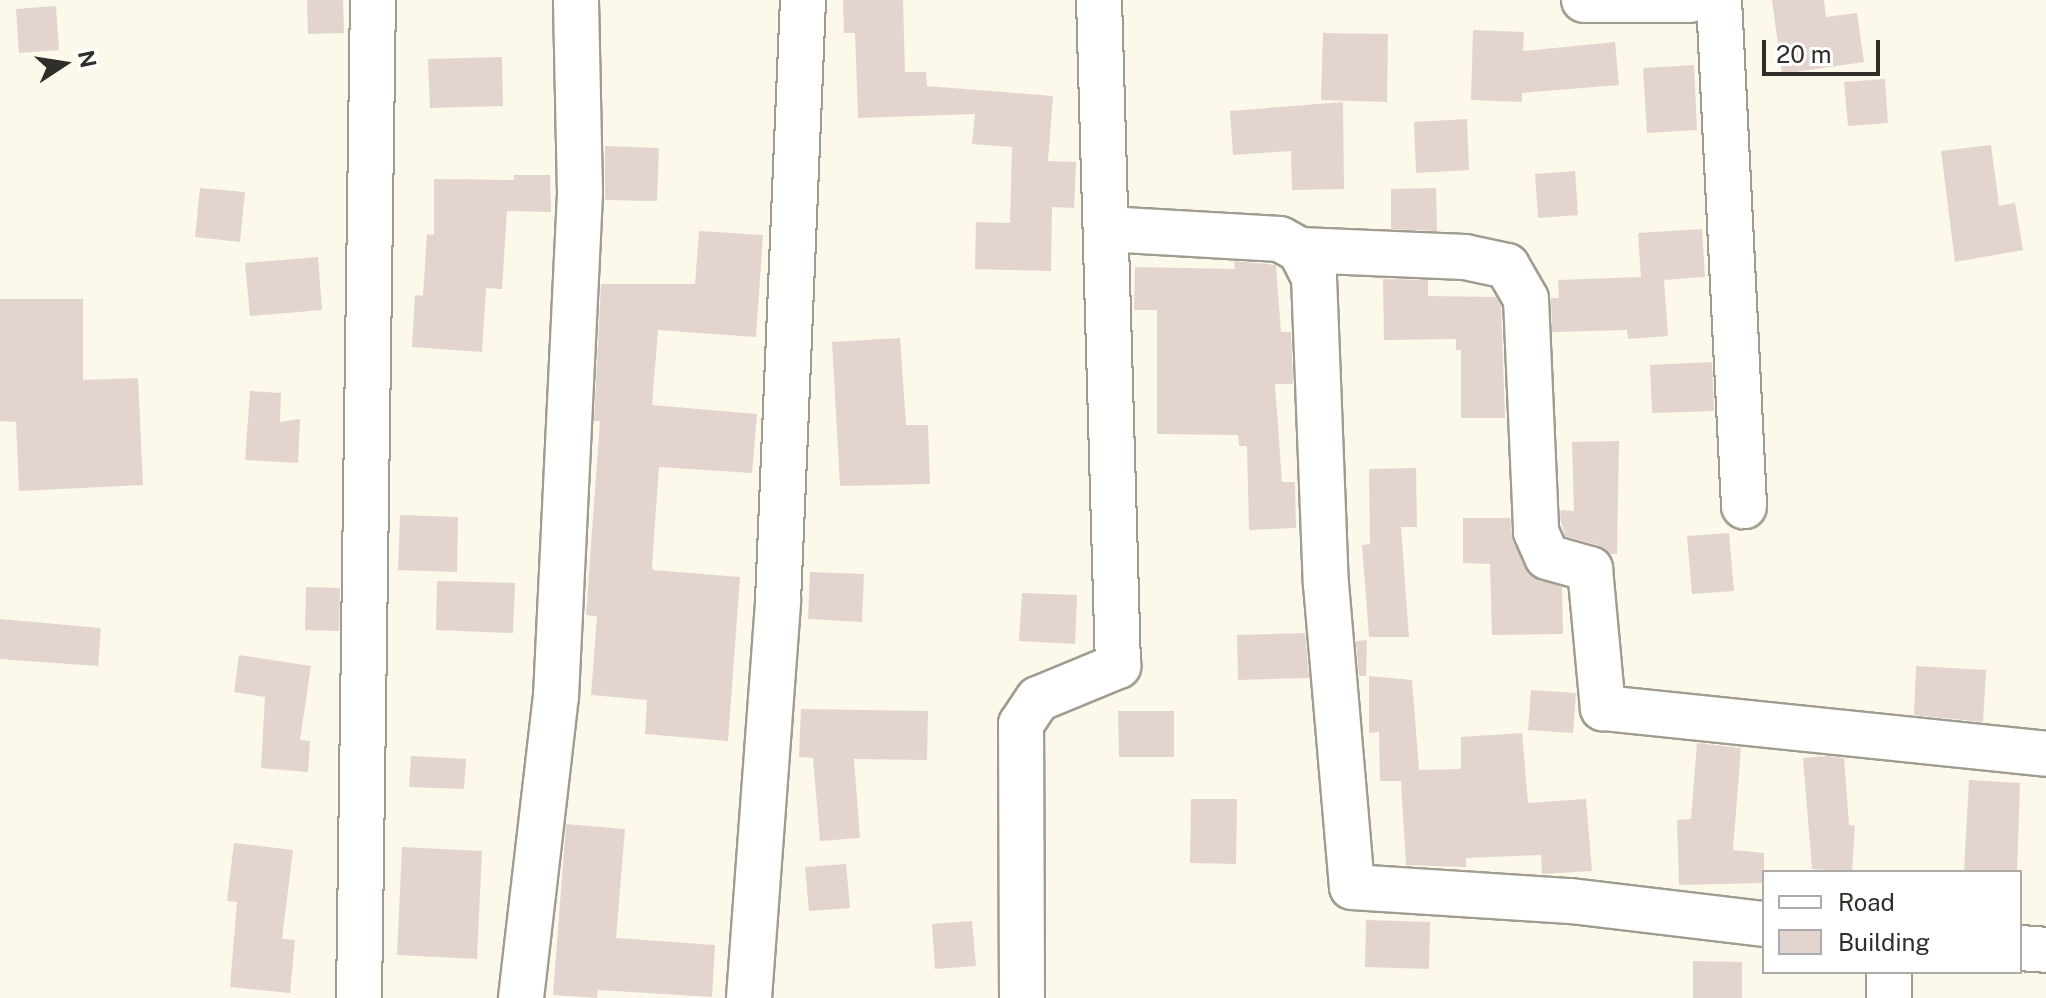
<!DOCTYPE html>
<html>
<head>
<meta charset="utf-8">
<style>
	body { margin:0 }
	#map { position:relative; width:2046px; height:998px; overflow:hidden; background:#fcf8ea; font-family:"Public Sans",sans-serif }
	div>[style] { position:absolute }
	.building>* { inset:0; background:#e4d4d0 }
	.roads { filter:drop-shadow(2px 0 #a09c8f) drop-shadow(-2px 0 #a09c8f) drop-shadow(0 2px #a09c8f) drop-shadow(0 -2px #a09c8f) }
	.minor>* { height:44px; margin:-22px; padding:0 22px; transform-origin:22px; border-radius:22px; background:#fff }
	span { translate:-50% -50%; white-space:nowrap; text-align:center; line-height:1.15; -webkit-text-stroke:8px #fff; paint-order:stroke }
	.legend { position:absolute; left:1762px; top:870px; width:260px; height:104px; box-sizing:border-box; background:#fff; border:2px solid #acaba9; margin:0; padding:10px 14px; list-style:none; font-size:24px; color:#2f2e28 }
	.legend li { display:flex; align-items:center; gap:16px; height:40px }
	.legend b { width:40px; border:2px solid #acaba9 }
	.north { position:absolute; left:24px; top:24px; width:80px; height:80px; -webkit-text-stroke:6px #fff; paint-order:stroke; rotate:78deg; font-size:22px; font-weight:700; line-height:32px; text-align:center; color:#2f2e28 }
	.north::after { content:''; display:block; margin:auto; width:28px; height:36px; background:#2f2e28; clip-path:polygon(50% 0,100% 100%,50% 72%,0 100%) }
	.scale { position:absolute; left:1762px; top:40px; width:118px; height:36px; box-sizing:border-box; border:4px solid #2f2e28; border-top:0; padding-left:10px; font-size:24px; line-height:28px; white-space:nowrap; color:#2f2e28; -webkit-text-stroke:6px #fff; paint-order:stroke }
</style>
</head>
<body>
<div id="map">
	<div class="building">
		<div style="clip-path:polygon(307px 0,343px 0,344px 33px,308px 34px)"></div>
		<div style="clip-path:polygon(843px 0,903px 0,905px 72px,926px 72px,927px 86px,1053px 96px,1048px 161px,1076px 162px,1074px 208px,1052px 207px,1051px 271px,975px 269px,976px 222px,1010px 223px,1012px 147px,972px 144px,975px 114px,858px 118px,855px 33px,844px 33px)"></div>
		<div style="clip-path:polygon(1772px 0,1824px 0,1826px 17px,1857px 13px,1864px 62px,1782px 74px)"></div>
		<div style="clip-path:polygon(56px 6px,59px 50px,19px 53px,16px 9px)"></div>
		<div style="clip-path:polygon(1473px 30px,1524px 32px,1523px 51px,1615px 42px,1619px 85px,1522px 93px,1522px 102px,1471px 100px)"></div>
		<div style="clip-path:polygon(1323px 33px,1388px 34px,1387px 102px,1321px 100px)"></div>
		<div style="clip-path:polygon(502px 57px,503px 106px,430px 108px,428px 59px)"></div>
		<div style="clip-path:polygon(1694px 65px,1697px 130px,1647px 133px,1643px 68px)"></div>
		<div style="clip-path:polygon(1885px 79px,1888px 123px,1848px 126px,1844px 82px)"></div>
		<div style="clip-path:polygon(1343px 102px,1344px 189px,1292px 190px,1291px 151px,1233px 155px,1230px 111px)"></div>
		<div style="clip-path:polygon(1467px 119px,1469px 170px,1416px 173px,1414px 122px)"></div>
		<div style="clip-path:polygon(1991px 145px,1999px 206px,2015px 203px,2023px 250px,1955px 262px,1941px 151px)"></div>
		<div style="clip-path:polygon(605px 146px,659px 148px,657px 201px,605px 200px)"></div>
		<div style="clip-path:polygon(1575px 171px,1578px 215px,1538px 218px,1535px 174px)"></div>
		<div style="clip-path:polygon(514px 175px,550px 175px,551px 212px,507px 211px,502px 289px,486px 288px,482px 352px,412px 347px,415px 295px,423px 296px,427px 234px,434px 235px,434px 179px,514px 180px)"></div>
		<div style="clip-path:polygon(200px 188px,245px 192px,240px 242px,195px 237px)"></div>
		<div style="clip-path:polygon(1436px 188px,1437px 231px,1391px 229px,1391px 189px)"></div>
		<div style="clip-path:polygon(1702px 229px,1705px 277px,1664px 280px,1668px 336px,1628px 339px,1627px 330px,1552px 332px,1551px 298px,1559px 298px,1558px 280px,1641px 277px,1638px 233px)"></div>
		<div style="clip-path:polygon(699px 231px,763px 235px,756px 337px,658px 330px,652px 405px,757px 414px,752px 473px,659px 467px,652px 565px,653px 570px,740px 577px,728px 741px,645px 734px,647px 700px,591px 695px,597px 616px,586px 615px,600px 421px,594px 421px,601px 284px,695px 284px)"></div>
		<div style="clip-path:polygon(318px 257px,322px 310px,250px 316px,245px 263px)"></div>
		<div style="clip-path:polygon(1234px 261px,1276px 265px,1281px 332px,1291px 332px,1293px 384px,1275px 384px,1282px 482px,1295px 482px,1296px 528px,1249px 530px,1247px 446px,1239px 446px,1238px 435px,1157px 434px,1157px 310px,1134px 310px,1135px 267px,1235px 269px)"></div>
		<div style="clip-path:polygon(1383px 279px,1428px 280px,1428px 296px,1496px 297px,1501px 306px,1505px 418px,1461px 418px,1461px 350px,1456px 350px,1456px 339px,1384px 340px)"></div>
		<div style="clip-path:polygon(0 299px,83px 299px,83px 380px,138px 378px,143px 485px,19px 491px,16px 422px,0 421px)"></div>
		<div style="clip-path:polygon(900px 338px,906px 425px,928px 425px,930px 484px,840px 486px,832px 342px)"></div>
		<div style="clip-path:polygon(1712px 362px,1714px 411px,1652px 413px,1650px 365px)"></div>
		<div style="clip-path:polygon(250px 391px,281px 393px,280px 422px,300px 419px,298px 463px,245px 460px)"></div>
		<div style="clip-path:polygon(1619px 441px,1617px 554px,1610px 554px,1597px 545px,1565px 536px,1560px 518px,1561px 510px,1574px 511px,1572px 442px)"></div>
		<div style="clip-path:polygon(1416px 468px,1417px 527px,1401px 527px,1409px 637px,1369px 637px,1362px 545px,1370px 544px,1369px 469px)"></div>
		<div style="clip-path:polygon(400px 515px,458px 517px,457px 572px,398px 570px)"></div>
		<div style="clip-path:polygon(1463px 518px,1510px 518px,1513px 542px,1530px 575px,1562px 587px,1563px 634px,1492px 635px,1490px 564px,1463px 563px)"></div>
		<div style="clip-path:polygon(1729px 533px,1734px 591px,1692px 594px,1687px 536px)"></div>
		<div style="clip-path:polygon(810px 572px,864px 574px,862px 622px,808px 619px)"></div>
		<div style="clip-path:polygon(437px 581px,515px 583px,513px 633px,436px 630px)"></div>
		<div style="clip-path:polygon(306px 587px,340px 588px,339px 631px,305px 630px)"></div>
		<div style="clip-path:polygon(1022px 593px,1077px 595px,1075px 644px,1019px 641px)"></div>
		<div style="clip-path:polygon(0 619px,101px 628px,98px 666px,0 659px)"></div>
		<div style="clip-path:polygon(1305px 633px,1309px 678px,1238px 680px,1237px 635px)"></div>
		<div style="clip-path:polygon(1367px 640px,1366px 676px,1359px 676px,1356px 641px)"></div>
		<div style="clip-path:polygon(239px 655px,311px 666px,300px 740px,310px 741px,308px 772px,261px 768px,265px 697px,234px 692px)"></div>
		<div style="clip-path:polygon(1916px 666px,1986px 670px,1983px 722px,1914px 715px)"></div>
		<div style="clip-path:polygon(1369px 676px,1412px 680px,1419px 770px,1461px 769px,1461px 737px,1522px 733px,1528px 803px,1586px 799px,1592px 871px,1542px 874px,1541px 855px,1466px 858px,1466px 867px,1406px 865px,1401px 781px,1380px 781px,1379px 732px,1369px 733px)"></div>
		<div style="clip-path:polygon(1531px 690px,1576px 693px,1573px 733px,1528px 730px)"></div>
		<div style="clip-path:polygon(801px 709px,928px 711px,927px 760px,854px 759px,860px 838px,820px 841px,813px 758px,799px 757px)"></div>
		<div style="clip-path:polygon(1118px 711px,1174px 711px,1174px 757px,1119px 757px)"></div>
		<div style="clip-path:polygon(1697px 743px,1741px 748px,1733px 850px,1764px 853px,1764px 883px,1679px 885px,1677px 820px,1691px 819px)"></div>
		<div style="clip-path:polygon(411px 756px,466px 759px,464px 789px,409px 787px)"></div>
		<div style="clip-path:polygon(1828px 756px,1844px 758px,1849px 825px,1855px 826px,1852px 872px,1812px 869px,1803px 758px)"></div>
		<div style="clip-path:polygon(1969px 780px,2020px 783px,2017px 872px,1964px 872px)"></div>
		<div style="clip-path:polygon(1191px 799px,1237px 799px,1236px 864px,1190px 863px)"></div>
		<div style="clip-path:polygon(566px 824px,625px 829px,616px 938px,715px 945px,712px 997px,598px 990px,597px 998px,553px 995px)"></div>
		<div style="clip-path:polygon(234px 843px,293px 850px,282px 939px,295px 940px,290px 993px,230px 987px,237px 902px,227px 901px)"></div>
		<div style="clip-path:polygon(402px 847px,482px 851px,477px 959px,397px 955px)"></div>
		<div style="clip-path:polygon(846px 864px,850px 908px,809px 911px,805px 867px)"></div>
		<div style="clip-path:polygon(1366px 920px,1430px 922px,1429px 969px,1365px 967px)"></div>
		<div style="clip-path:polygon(972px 921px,976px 966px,935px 969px,932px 924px)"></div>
		<div style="clip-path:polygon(1693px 961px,1742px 962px,1742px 998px,1693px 998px)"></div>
	</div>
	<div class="roads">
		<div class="minor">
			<div style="left:1584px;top:0;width:106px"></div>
			<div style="left:1719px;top:0;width:507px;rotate:87.17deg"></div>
			<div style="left:1106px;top:229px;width:174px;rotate:3.3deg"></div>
			<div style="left:1280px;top:239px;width:23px;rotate:29deg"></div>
			<div style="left:1300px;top:250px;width:30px;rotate:63deg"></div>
			<div style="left:1314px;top:277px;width:307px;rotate:87.8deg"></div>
			<div style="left:1326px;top:584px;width:304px;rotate:85.1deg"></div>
			<div style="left:1352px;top:887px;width:219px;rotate:3.7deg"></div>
			<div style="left:1571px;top:901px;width:194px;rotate:6.8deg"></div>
			<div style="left:1300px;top:250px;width:165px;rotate:2.4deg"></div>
			<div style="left:1465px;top:257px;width:43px;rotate:12.1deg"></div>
			<div style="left:1507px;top:266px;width:38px;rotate:60deg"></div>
			<div style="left:1526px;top:299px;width:233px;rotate:87.5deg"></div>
			<div style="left:1536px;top:532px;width:27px;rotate:66deg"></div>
			<div style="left:1547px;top:557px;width:45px;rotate:15.6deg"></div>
			<div style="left:1590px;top:569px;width:140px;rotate:84.7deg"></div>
			<div style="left:1603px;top:708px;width:445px;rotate:5.9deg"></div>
			<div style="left:2020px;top:948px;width:26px;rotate:4deg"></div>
			<div style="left:1889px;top:972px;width:26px;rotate:90deg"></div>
			<div style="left:359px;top:998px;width:998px;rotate:-89.2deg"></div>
			<div style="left:521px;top:998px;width:303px;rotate:-83.4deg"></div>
			<div style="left:556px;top:697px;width:505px;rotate:-87.27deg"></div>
			<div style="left:580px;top:193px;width:193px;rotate:-91.2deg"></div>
			<div style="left:749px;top:998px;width:398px;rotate:-85.8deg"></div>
			<div style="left:778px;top:601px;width:602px;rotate:-87.62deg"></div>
			<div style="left:1022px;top:998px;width:274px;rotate:-90.2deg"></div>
			<div style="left:1021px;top:724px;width:30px;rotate:-56deg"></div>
			<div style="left:1038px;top:699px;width:87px;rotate:-22.4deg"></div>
			<div style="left:1118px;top:666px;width:666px;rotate:-91.63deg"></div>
		</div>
	</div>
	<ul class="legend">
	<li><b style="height:10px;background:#fff"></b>Road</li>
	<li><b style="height:22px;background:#e4d4d0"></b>Building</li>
	</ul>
	<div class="north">N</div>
	<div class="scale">20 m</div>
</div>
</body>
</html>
